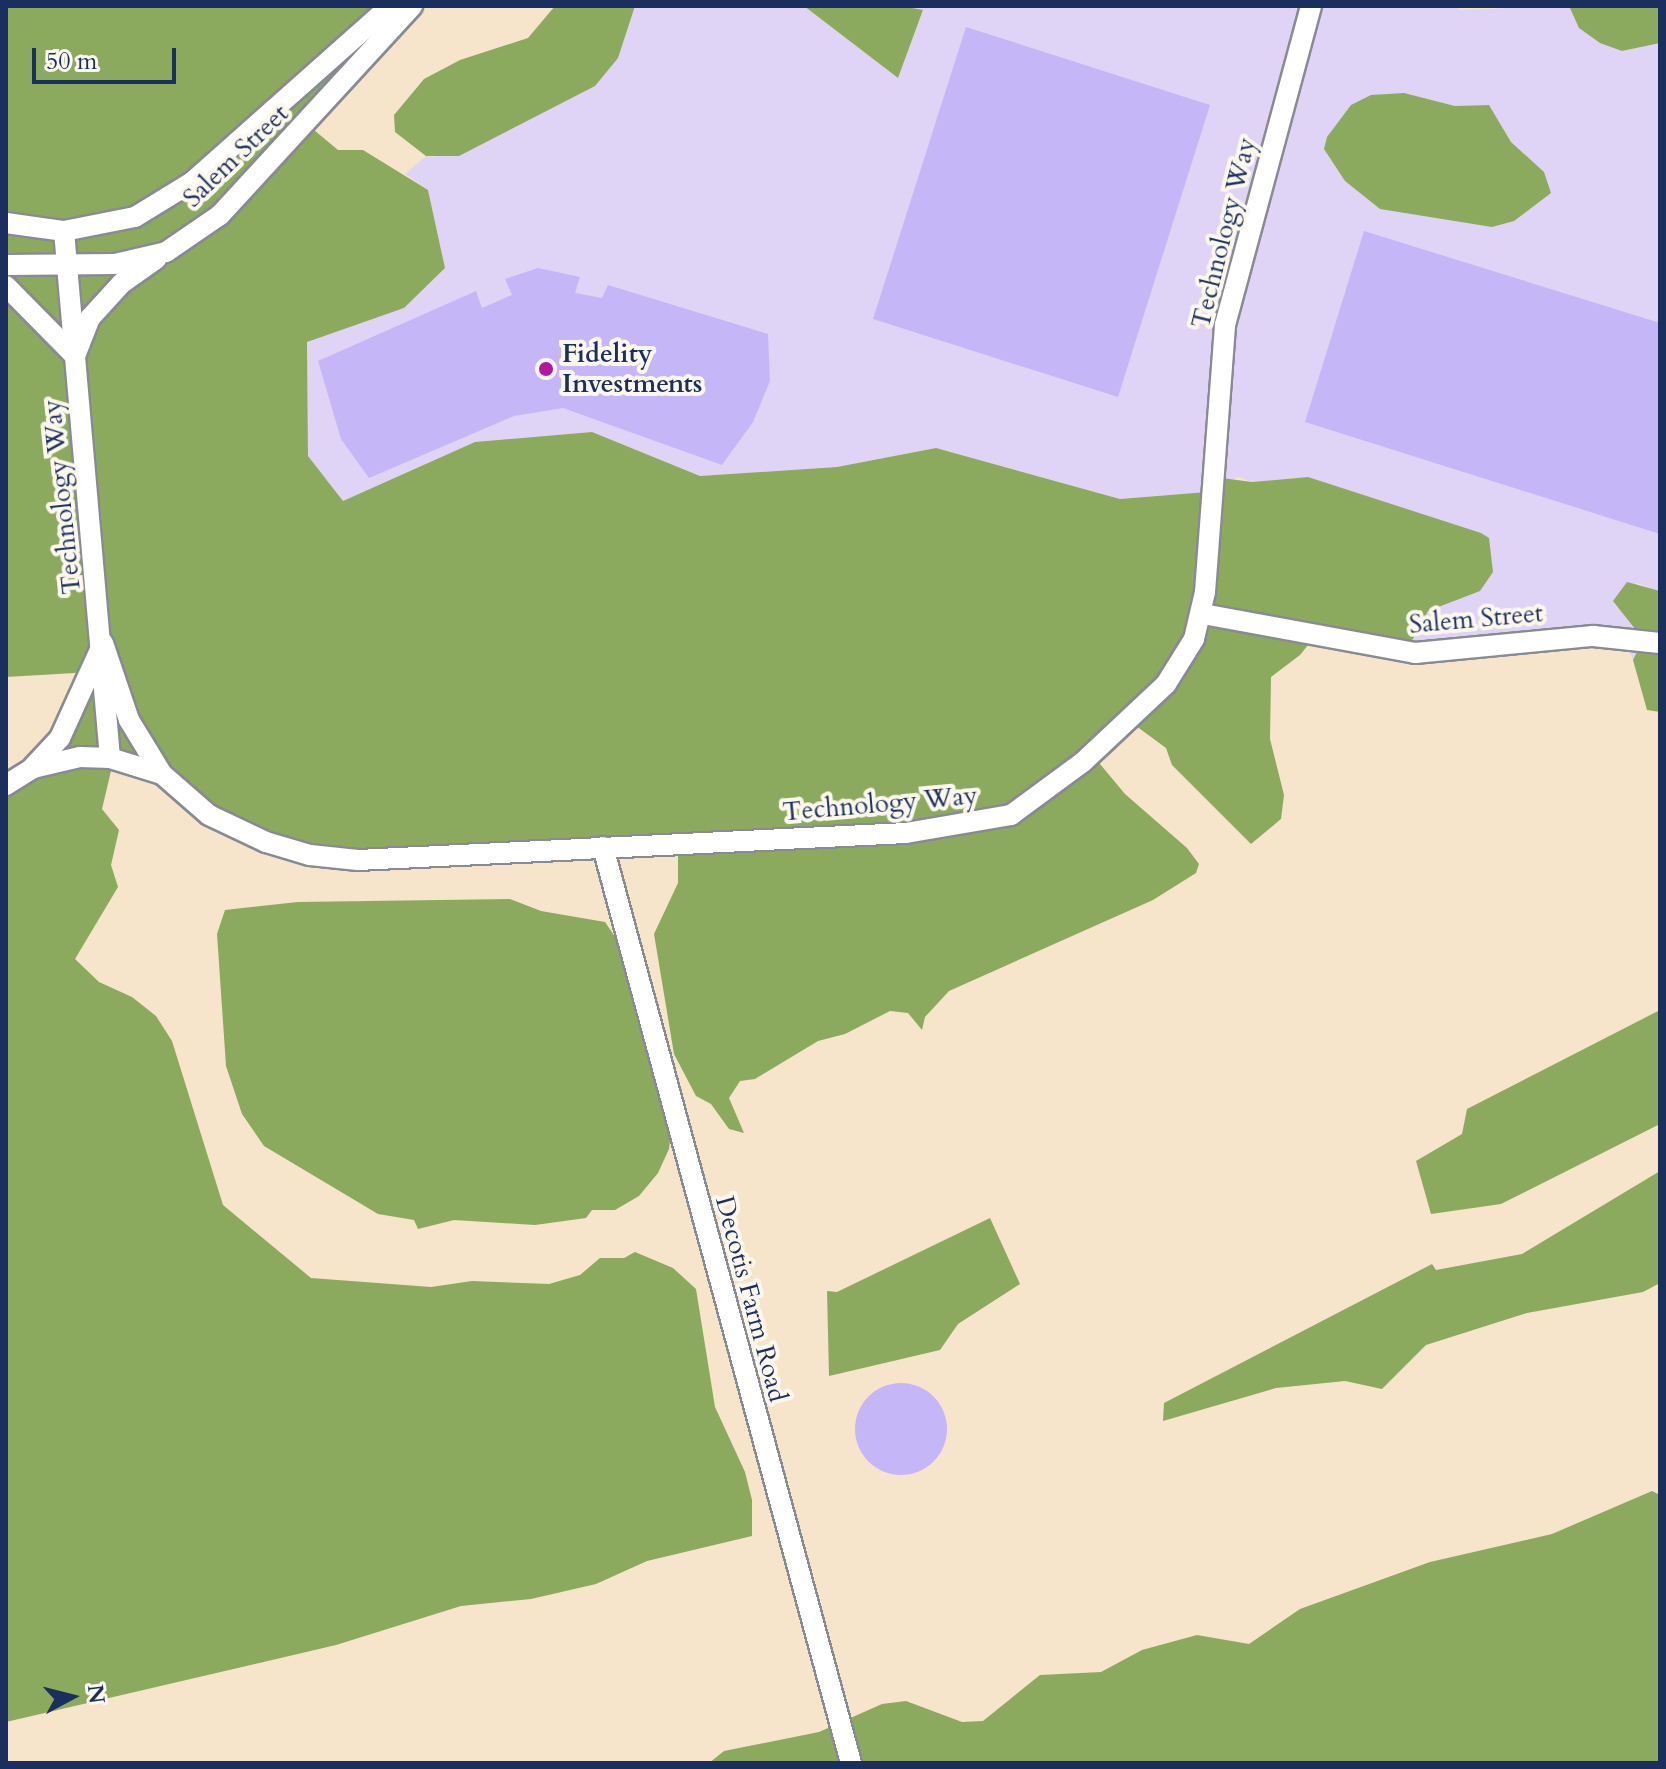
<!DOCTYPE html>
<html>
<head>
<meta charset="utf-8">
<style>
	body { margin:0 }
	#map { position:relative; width:1666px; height:1769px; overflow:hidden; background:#f6e4cb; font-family:Cardo,serif }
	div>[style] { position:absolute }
	.built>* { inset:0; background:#dfd4f5 }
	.forest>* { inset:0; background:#8baa5d }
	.building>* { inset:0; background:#c5b7f7 }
	.round { border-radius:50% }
	.roads { filter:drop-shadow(2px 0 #888a94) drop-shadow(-2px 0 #888a94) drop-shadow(0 2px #888a94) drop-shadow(0 -2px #888a94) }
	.minor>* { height:20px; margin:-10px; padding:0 10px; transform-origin:10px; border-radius:10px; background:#fff }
	.dots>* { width:22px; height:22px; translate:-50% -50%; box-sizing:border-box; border:4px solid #fbf7ec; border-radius:50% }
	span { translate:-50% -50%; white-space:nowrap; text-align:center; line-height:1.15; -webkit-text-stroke:8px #fbf7ec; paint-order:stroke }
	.street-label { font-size:26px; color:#1b2f5e }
	.poi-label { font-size:26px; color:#1b2f5e; font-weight:700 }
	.left { translate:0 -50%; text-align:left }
	.frame { position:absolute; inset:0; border:8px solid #1b2f5e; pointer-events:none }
	.north { position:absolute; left:32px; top:1657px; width:80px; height:80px; -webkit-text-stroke:6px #fbf7ec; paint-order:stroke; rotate:83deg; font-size:22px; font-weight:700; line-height:32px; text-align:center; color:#1b2f5e }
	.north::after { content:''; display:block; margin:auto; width:28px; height:36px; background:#1b2f5e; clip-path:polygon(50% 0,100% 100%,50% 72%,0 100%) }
	.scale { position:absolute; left:32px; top:48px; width:144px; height:36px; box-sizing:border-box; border:4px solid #1b2f5e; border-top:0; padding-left:10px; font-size:24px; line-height:28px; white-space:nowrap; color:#1b2f5e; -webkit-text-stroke:6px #fbf7ec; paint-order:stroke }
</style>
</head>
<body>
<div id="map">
	<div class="built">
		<div style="clip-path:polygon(evenodd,635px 6px,804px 6px,898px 78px,923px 11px,901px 6px,1456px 6px,1459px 10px,1569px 6px,1579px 28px,1622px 51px,1660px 43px,1660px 591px,1636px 583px,1644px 639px,1633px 660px,1624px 640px,1407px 650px,1428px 611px,1481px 590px,1308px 477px,1251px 482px,1239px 477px,1207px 492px,1120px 499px,936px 448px,837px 467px,700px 476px,591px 432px,475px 443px,343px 501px,308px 456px,307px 341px,404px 308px,445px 268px,428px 190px,405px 174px,426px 156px,434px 157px,618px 58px,635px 6px,1404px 93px,1455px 106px,1489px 105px,1511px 142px,1544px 172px,1404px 93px)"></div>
	</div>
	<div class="forest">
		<div style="clip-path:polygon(6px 6px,404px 6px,302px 120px,338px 150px,363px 150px,428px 190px,445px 268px,404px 308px,307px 342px,308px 456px,343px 501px,475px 442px,592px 432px,700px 476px,837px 467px,936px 448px,1120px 499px,1207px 492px,1214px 477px,1252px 482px,1308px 477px,1481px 533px,1489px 538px,1493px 572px,1480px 591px,1428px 611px,1407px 650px,1316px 635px,1300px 655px,1271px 677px,1270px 739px,1284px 795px,1281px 819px,1251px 844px,1172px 765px,1166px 748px,1128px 720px,1095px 758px,1125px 794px,1187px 848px,1199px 864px,1196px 873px,1153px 900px,949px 991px,925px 1017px,922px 1030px,908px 1013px,890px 1011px,845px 1034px,818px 1041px,755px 1079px,740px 1081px,729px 1098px,744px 1133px,729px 1129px,711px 1104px,696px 1096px,674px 1054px,654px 934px,678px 883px,678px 846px,345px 859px,272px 843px,148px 773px,111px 771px,102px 809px,119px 830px,111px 865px,118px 887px,75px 959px,99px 982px,132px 997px,156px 1016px,172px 1041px,223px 1205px,311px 1278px,431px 1287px,472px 1281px,549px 1284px,580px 1275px,600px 1258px,624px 1258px,635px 1252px,673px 1268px,696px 1289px,715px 1407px,745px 1472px,752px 1500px,752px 1536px,647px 1561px,596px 1584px,531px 1599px,461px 1606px,336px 1645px,6px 1722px,6px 794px,51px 766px,105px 645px,75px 673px,6px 677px)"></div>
		<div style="clip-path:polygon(555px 6px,635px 6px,618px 58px,595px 86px,459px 156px,426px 156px,395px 132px,394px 115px,424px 79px,460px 60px,528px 38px)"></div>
		<div style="clip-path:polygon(804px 6px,901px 6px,923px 10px,898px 78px)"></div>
		<div style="clip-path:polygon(1569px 6px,1660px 6px,1660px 43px,1622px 51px,1600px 43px,1579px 28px)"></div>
		<div style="clip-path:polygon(1404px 93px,1455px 106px,1489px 105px,1511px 142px,1544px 172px,1551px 193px,1514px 221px,1492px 227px,1380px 209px,1345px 181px,1324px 149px,1327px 137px,1351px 105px,1371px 95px)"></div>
		<div style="clip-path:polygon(1627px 582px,1660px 591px,1660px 712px,1647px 710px,1633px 660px,1643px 639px,1613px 601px)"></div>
		<div style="clip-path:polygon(510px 899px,541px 911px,605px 922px,628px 956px,672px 1125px,669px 1149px,658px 1173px,639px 1196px,615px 1210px,592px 1210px,586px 1218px,535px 1225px,454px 1220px,418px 1229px,414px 1220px,378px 1214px,264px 1146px,242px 1114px,226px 1066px,217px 934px,225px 910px,298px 902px)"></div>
		<div style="clip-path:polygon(1660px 1010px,1660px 1124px,1501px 1204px,1431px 1214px,1416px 1161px,1462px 1134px,1467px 1109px)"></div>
		<div style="clip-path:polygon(1660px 1171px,1660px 1283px,1643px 1292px,1527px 1313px,1426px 1345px,1382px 1389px,1345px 1381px,1276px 1388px,1163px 1421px,1164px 1403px,1432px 1264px,1436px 1270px,1522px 1254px)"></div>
		<div style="clip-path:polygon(990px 1218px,1020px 1284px,958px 1324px,940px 1350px,829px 1376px,827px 1291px,837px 1292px)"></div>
		<div style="clip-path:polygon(1652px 1491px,1660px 1495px,1660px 1763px,709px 1763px,724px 1751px,819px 1732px,882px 1704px,906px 1701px,962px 1722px,983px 1721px,1040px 1675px,1101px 1672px,1142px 1650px,1197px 1635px,1249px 1644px,1300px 1609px,1430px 1562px,1552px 1534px)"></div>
	</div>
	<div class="building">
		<div style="clip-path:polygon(966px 27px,1210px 105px,1118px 397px,873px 319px)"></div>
		<div style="clip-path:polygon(1364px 231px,1660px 323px,1660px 534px,1305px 422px)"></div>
		<div style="clip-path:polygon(538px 268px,580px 277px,575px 293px,602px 298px,608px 285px,768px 334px,770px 381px,753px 422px,722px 465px,563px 408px,514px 416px,369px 478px,341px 439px,318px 361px,476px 291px,482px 308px,512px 295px,505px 279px)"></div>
		<div class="round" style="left:855px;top:1383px;width:92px;height:92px"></div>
	</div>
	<div class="roads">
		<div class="minor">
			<div style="left:6px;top:223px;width:59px;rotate:7.9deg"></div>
			<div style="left:64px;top:231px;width:72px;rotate:-11.2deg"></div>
			<div style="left:135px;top:217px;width:67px;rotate:-31.6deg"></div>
			<div style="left:192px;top:182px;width:265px;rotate:-41.6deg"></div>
			<div style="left:64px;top:231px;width:529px;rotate:85.01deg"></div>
			<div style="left:6px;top:265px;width:109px;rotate:-0.5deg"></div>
			<div style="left:115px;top:264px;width:52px;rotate:-13.2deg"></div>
			<div style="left:166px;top:252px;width:65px;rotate:-34.4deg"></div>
			<div style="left:220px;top:215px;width:284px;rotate:-47.4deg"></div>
			<div style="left:6px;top:286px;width:98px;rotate:45.4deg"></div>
			<div style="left:75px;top:356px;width:41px;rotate:-68.5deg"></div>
			<div style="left:90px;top:318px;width:47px;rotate:-47.6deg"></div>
			<div style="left:122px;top:283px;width:42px;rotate:-35.2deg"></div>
			<div style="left:1203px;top:614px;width:216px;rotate:10.4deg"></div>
			<div style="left:1415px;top:653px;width:179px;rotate:-5.5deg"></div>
			<div style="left:1593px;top:636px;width:67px;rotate:6deg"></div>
			<div style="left:103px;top:643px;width:81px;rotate:71.3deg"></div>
			<div style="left:129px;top:720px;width:63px;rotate:58.6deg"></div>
			<div style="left:162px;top:774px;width:62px;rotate:41.1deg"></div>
			<div style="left:209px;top:815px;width:63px;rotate:25.3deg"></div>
			<div style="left:266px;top:842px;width:46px;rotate:16.5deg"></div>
			<div style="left:310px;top:855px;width:48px;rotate:5.9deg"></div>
			<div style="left:358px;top:860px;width:549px;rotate:-2.82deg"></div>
			<div style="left:906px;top:833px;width:107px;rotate:-9.7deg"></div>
			<div style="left:1011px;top:815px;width:89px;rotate:-36.4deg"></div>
			<div style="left:1083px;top:762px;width:114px;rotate:-43.2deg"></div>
			<div style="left:1166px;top:684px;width:53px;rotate:-58.1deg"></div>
			<div style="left:1194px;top:639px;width:48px;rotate:-76.8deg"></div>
			<div style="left:1205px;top:592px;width:268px;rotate:-85.7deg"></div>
			<div style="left:1225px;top:325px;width:330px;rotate:-74.9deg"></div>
			<div style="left:33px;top:767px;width:40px;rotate:-47deg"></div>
			<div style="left:60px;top:738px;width:97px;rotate:-65.6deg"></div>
			<div style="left:6px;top:785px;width:32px;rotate:-32deg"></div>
			<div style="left:33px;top:768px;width:48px;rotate:-13.2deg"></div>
			<div style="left:80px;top:757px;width:30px;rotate:2deg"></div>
			<div style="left:110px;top:758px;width:54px;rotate:17.1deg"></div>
			<div style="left:603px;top:847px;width:949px;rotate:74.85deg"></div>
		</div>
	</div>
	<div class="dots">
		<div style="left:546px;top:369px;background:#b5179e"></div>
	</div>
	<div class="street-label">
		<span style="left:236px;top:156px;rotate:-44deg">Salem Street</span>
		<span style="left:1224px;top:233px;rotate:-76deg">Technology Way</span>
		<span style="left:62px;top:497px;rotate:-96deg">Technology Way</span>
		<span style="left:1476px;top:619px;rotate:-5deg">Salem Street</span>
		<span style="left:880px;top:804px;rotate:-5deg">Technology Way</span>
		<span style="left:751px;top:1299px;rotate:75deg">Decotis Farm Road</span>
	</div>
	<div class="poi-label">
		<span class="left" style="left:562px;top:369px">Fidelity<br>Investments</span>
	</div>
	<div class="frame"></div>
	<div class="north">N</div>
	<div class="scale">50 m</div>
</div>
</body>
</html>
